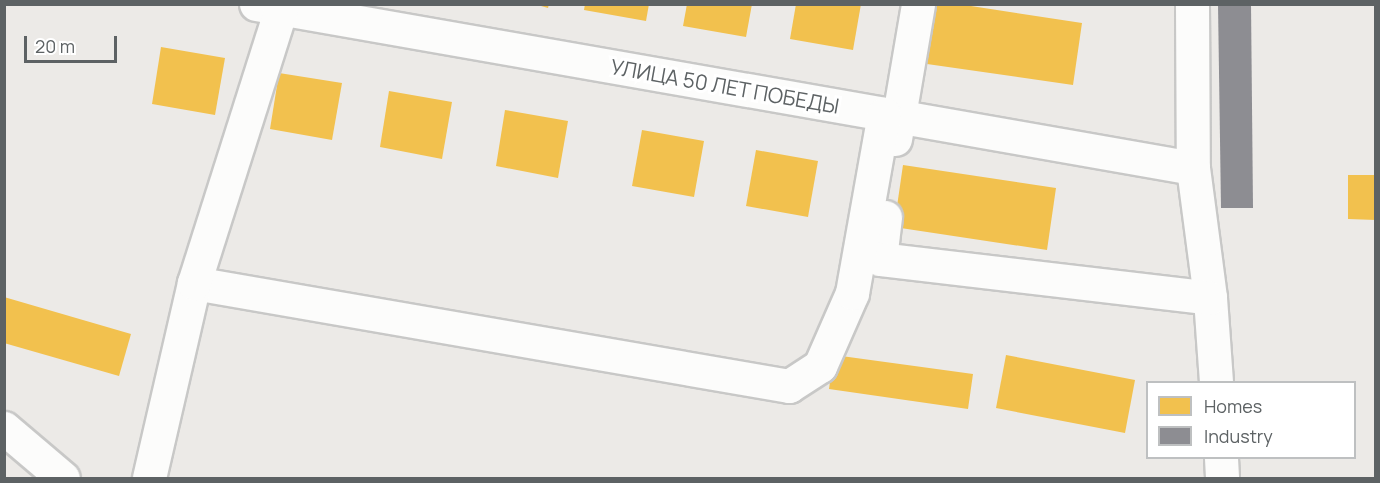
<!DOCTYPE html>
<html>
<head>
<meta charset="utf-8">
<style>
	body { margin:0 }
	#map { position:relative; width:1380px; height:483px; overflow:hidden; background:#eceae7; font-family:Manrope,sans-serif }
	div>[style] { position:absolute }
	.homes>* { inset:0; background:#f2c14e }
	.industry>* { inset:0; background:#8d8d92 }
	.roads { filter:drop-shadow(2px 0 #c8c8c7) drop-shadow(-2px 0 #c8c8c7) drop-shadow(0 2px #c8c8c7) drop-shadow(0 -2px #c8c8c7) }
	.minor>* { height:33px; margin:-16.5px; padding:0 16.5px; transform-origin:16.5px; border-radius:16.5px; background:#fcfcfb }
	span { translate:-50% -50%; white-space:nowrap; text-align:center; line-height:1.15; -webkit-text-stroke:6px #fff; paint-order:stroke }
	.street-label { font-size:21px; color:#5d6264 }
	.frame { position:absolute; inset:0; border:6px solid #5d6264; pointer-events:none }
	.legend { position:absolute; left:1146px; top:381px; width:210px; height:78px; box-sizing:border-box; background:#fff; border:2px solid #bec0c1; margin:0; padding:8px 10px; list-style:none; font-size:18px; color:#5d6264 }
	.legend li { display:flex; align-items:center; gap:12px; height:30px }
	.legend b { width:30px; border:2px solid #bec0c1 }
	.scale { position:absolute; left:24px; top:36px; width:93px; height:27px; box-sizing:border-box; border:3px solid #5d6264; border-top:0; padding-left:8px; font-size:18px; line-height:21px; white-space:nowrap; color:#5d6264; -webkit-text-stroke:4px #fff; paint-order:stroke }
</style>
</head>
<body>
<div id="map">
	<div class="homes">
		<div style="clip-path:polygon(534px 4px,549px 4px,548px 8px)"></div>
		<div style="clip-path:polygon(585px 4px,649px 4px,646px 21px,584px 10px)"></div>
		<div style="clip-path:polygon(687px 4px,752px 4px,746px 37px,683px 26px)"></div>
		<div style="clip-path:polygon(796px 4px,861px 4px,853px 50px,790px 39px)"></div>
		<div style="clip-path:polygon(929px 4px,958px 4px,1082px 23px,1073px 85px,920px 63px)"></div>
		<div style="clip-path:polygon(161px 47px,225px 58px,215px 115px,152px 104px)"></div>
		<div style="clip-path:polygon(279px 73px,342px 83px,332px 140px,270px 129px)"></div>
		<div style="clip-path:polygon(389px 91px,452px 102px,442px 159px,380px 147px)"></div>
		<div style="clip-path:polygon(505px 110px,568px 121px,558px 178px,496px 166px)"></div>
		<div style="clip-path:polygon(642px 130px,704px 141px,694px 197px,632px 186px)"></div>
		<div style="clip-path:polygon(756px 150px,818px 161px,808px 217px,746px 206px)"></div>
		<div style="clip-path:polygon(903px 165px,1056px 188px,1047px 250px,894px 227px)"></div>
		<div style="clip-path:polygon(1348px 175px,1376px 175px,1376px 220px,1348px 219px)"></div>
		<div style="clip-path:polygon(4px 297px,131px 334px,119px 376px,4px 343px)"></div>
		<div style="clip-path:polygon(834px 355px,973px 374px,968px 409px,829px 389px)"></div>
		<div style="clip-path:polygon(1006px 355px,1135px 380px,1125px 433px,996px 408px)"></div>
	</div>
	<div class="industry">
		<div style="clip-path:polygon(1218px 4px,1251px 4px,1253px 208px,1221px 208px)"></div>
	</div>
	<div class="roads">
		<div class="minor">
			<div style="left:256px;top:4px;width:951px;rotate:9.93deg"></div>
			<div style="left:1192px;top:4px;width:164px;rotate:89.7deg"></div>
			<div style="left:1193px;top:168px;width:131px;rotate:82.5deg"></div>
			<div style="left:1210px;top:298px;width:84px;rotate:85.9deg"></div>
			<div style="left:895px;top:139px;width:137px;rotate:-80.3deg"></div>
			<div style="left:885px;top:217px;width:42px;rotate:96.8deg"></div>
			<div style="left:880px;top:259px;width:332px;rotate:6.7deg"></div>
			<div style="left:194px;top:283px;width:604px;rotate:9.82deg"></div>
			<div style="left:789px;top:386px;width:37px;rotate:-33deg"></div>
			<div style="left:820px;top:366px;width:80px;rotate:-66.3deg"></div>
			<div style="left:852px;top:293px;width:182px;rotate:-79.9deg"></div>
			<div style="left:4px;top:428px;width:77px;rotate:40.3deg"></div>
			<div style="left:1221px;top:458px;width:20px;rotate:87deg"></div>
			<div style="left:149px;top:478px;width:200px;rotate:-77deg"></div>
			<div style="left:194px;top:283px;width:287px;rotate:-72.4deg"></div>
		</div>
	</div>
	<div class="street-label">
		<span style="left:725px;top:86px;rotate:10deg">УЛИЦА 50 ЛЕТ ПОБЕДЫ</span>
	</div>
	<div class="frame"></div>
	<ul class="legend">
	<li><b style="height:16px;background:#f2c14e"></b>Homes</li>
	<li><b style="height:16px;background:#8d8d92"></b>Industry</li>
	</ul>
	<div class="scale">20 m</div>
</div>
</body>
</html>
